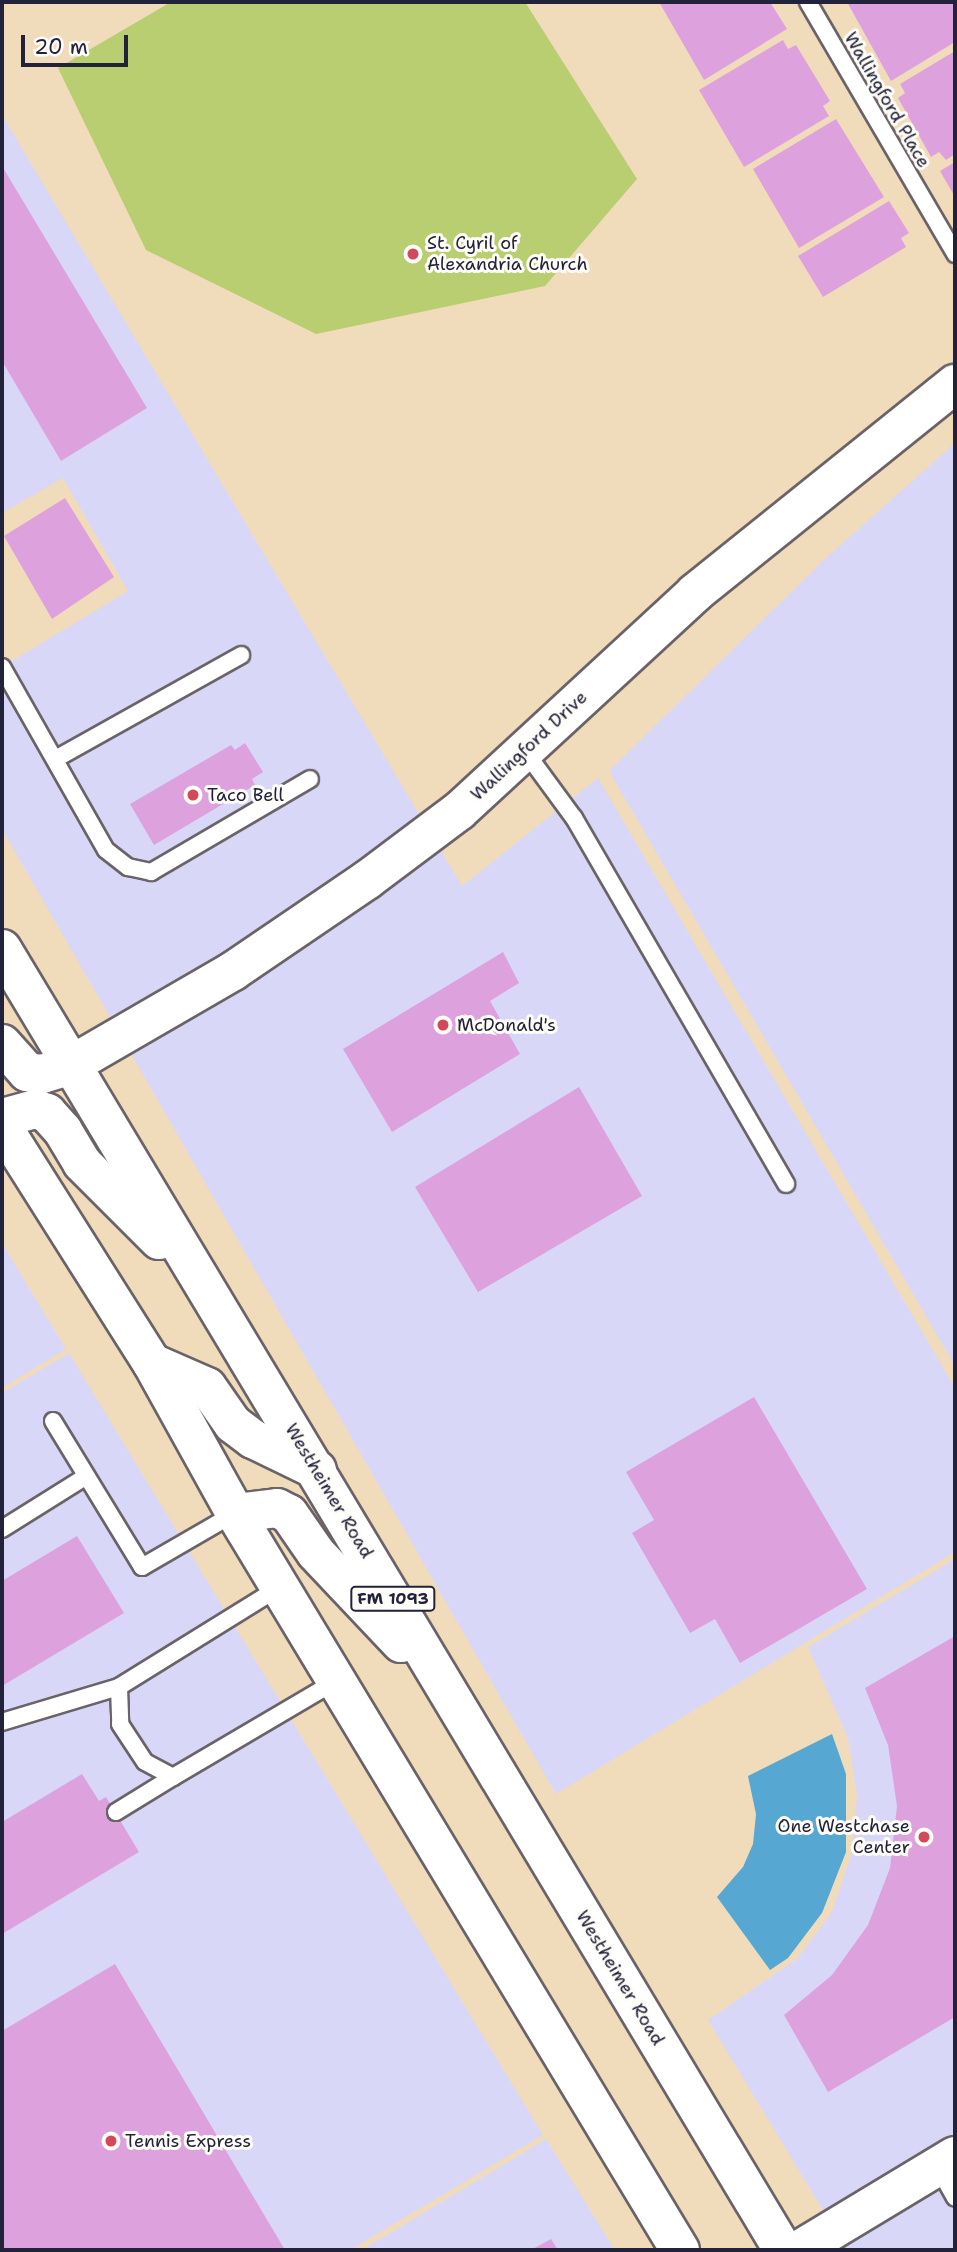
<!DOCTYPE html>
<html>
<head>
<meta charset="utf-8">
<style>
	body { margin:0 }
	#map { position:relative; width:957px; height:2252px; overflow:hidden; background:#f0dcbb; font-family:"Shantell Sans",sans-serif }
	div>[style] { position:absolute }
	.built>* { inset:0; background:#d8d7f8 }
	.green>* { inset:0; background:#b9cd71 }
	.water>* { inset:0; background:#56a7d1 }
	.building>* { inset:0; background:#dda2dd }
	.roads { filter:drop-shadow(2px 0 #6a6368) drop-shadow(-2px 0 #6a6368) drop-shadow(0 2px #6a6368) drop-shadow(0 -2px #6a6368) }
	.service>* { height:16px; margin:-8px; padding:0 8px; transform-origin:8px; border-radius:8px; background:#fff }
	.tertiary>* { height:38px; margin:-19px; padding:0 19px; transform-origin:19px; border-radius:19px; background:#fff }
	.primary>* { height:38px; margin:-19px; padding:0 19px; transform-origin:19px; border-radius:19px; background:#fff }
	.dots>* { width:19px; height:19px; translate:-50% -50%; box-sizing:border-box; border:4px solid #fdfcf7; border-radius:50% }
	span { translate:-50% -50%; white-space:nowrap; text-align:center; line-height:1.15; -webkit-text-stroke:6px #fdfcf7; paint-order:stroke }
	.shield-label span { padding:2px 5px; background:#fdfcf7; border:2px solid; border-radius:5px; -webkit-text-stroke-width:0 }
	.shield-label { font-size:16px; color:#22223b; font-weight:700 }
	.street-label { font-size:18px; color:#22223b }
	.poi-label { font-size:18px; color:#22223b }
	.left { translate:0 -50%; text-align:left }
	.right { translate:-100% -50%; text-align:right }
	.frame { position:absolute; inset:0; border:4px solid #22223b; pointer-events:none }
	.scale { position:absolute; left:21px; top:35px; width:107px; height:32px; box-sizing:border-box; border:4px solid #22223b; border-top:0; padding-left:9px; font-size:21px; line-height:24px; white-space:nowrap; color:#22223b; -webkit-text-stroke:5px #fdfcf7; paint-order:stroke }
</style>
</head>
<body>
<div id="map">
	<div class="built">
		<div style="clip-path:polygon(2px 115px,462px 886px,598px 778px,955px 1388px,955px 1552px,556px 1794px,2px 829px,2px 667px,128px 591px,63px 478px,2px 513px)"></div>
		<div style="clip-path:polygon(955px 443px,955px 1366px,609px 771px,826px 558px)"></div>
		<div style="clip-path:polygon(2px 1243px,66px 1349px,2px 1388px)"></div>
		<div style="clip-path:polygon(69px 1353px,543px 2135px,350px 2250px,2px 2250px,2px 1393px)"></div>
		<div style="clip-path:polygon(955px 1559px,955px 2250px,847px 2250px,708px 2020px,797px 1959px,832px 1912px,851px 1855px,857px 1797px,848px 1738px,808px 1647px)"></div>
		<div style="clip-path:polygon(546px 2139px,615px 2250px,362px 2250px)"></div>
	</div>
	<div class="green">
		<div style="clip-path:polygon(171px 2px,525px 2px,637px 179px,545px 286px,316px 334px,146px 250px,58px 68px)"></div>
	</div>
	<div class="water">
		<div style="clip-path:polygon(832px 1734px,846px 1774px,846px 1852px,822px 1913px,788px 1958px,770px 1970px,717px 1897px,743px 1867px,753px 1844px,756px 1814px,748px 1776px)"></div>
	</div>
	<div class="building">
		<div style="clip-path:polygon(659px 2px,770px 2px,787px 29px,704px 80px)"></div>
		<div style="clip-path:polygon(847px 2px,955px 2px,955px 42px,891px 81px)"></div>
		<div style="clip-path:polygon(783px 40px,788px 49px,796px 45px,830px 101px,823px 106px,829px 116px,744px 167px,699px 90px)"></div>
		<div style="clip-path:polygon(955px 51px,955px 154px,946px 160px,939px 152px,931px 157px,898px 98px,905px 93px,900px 84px)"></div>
		<div style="clip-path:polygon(836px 119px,884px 197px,799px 248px,753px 169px)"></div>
		<div style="clip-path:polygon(955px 162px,955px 197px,940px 171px)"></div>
		<div style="clip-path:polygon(2px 166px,147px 408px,61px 461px,2px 361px)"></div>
		<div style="clip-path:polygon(889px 201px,909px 233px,901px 238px,906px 247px,823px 297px,798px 256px)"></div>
		<div style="clip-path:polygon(65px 498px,114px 577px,52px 619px,4px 536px)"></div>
		<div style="clip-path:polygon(245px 743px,263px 772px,252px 779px,255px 785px,154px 845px,130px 804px,231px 745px,235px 750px)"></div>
		<div style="clip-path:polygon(503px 952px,519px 983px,490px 1001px,520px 1054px,392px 1132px,343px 1049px)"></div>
		<div style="clip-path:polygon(579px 1087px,642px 1196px,478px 1292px,415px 1187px)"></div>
		<div style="clip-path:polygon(754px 1397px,867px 1589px,740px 1663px,715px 1619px,690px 1633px,632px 1533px,654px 1520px,626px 1472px)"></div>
		<div style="clip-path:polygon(77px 1536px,124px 1613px,2px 1686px,2px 1581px)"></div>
		<div style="clip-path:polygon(955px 1636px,955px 2017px,828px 2092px,784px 2015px,832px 1975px,868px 1925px,890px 1868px,897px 1806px,888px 1745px,865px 1688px)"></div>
		<div style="clip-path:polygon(82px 1774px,99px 1801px,106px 1797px,139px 1852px,2px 1934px,2px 1822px)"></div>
		<div style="clip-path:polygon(115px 1964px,285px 2250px,2px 2250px,2px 2031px)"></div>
		<div style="clip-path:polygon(551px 2239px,558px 2250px,531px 2250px)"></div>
	</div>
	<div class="roads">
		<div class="service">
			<div style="left:808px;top:2px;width:292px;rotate:59.7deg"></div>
			<div style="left:2px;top:667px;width:210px;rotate:60.4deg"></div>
			<div style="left:106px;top:850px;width:28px;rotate:38deg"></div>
			<div style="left:128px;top:867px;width:24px;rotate:12deg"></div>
			<div style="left:151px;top:872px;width:184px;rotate:-30.3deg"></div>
			<div style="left:524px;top:750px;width:84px;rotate:53.7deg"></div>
			<div style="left:574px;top:818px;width:423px;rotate:59.9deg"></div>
			<div style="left:57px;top:758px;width:211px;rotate:-29.2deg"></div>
			<div style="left:53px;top:1421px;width:171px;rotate:58.6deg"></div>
			<div style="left:142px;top:1567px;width:108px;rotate:-30.1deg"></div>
			<div style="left:2px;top:1529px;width:98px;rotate:-32.1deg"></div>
			<div style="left:280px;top:1587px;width:190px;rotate:148.2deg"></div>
			<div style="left:119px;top:1687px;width:37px;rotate:88deg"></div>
			<div style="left:120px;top:1724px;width:45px;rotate:56.7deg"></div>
			<div style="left:145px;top:1762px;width:32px;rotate:28deg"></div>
			<div style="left:173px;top:1777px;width:189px;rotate:-30.5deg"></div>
			<div style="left:2px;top:1722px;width:122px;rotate:-16.7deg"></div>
			<div style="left:116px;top:1812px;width:67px;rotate:-31.6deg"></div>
			<div style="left:938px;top:2167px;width:35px;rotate:61deg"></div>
		</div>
		<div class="tertiary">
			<div style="left:71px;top:1065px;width:187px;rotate:-30.1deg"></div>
			<div style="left:233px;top:971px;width:162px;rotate:-34.2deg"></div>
			<div style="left:367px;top:880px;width:115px;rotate:-36.9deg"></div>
			<div style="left:459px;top:811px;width:321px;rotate:-42.7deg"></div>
			<div style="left:695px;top:593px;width:334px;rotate:-38.8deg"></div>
			<div style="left:799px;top:2250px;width:182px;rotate:-31.1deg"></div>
		</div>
		<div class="primary">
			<div style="left:2px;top:949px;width:1517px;rotate:59.02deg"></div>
			<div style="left:2px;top:1044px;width:38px;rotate:48deg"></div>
			<div style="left:27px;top:1072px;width:15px;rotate:8deg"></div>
			<div style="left:42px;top:1074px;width:30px;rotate:-17deg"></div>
			<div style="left:2px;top:1118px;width:35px;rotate:-15deg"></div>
			<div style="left:36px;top:1109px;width:12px;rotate:20deg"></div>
			<div style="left:47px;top:1113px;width:24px;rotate:48deg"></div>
			<div style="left:63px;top:1131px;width:37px;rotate:59deg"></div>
			<div style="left:82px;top:1163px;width:109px;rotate:45deg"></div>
			<div style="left:2px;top:1126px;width:280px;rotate:57.7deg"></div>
			<div style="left:152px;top:1363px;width:171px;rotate:61deg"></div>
			<div style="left:235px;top:1513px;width:861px;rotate:58.88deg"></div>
			<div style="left:152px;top:1363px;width:60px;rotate:23.6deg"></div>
			<div style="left:207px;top:1387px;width:45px;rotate:54.9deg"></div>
			<div style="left:233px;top:1424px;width:25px;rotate:37deg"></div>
			<div style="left:253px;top:1439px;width:71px;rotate:25.8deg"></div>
			<div style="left:235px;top:1513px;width:42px;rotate:-6.8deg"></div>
			<div style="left:277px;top:1508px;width:13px;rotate:27deg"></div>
			<div style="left:289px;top:1514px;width:47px;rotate:55.3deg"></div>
			<div style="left:316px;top:1553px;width:124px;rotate:46.6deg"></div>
		</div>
	</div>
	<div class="dots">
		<div style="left:413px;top:254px;background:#d1495b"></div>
		<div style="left:193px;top:795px;background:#d1495b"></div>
		<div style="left:443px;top:1025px;background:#d1495b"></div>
		<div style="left:924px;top:1837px;background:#d1495b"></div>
		<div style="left:111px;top:2141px;background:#d1495b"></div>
	</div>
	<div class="shield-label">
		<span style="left:393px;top:1599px">FM 1093</span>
	</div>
	<div class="street-label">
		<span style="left:887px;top:100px;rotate:60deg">Wallingford Place</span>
		<span style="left:529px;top:746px;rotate:-43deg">Wallingford Drive</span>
		<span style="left:329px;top:1491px;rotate:59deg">Westheimer Road</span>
		<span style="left:620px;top:1978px;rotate:59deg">Westheimer Road</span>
	</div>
	<div class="poi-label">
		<span class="left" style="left:427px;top:254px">St. Cyril of<br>Alexandria Church</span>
		<span class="left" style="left:207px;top:795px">Taco Bell</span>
		<span class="left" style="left:457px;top:1025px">McDonald's</span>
		<span class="right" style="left:910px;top:1837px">One Westchase<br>Center</span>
		<span class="left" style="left:125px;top:2141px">Tennis Express</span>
	</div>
	<div class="frame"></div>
	<div class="scale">20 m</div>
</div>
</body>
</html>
